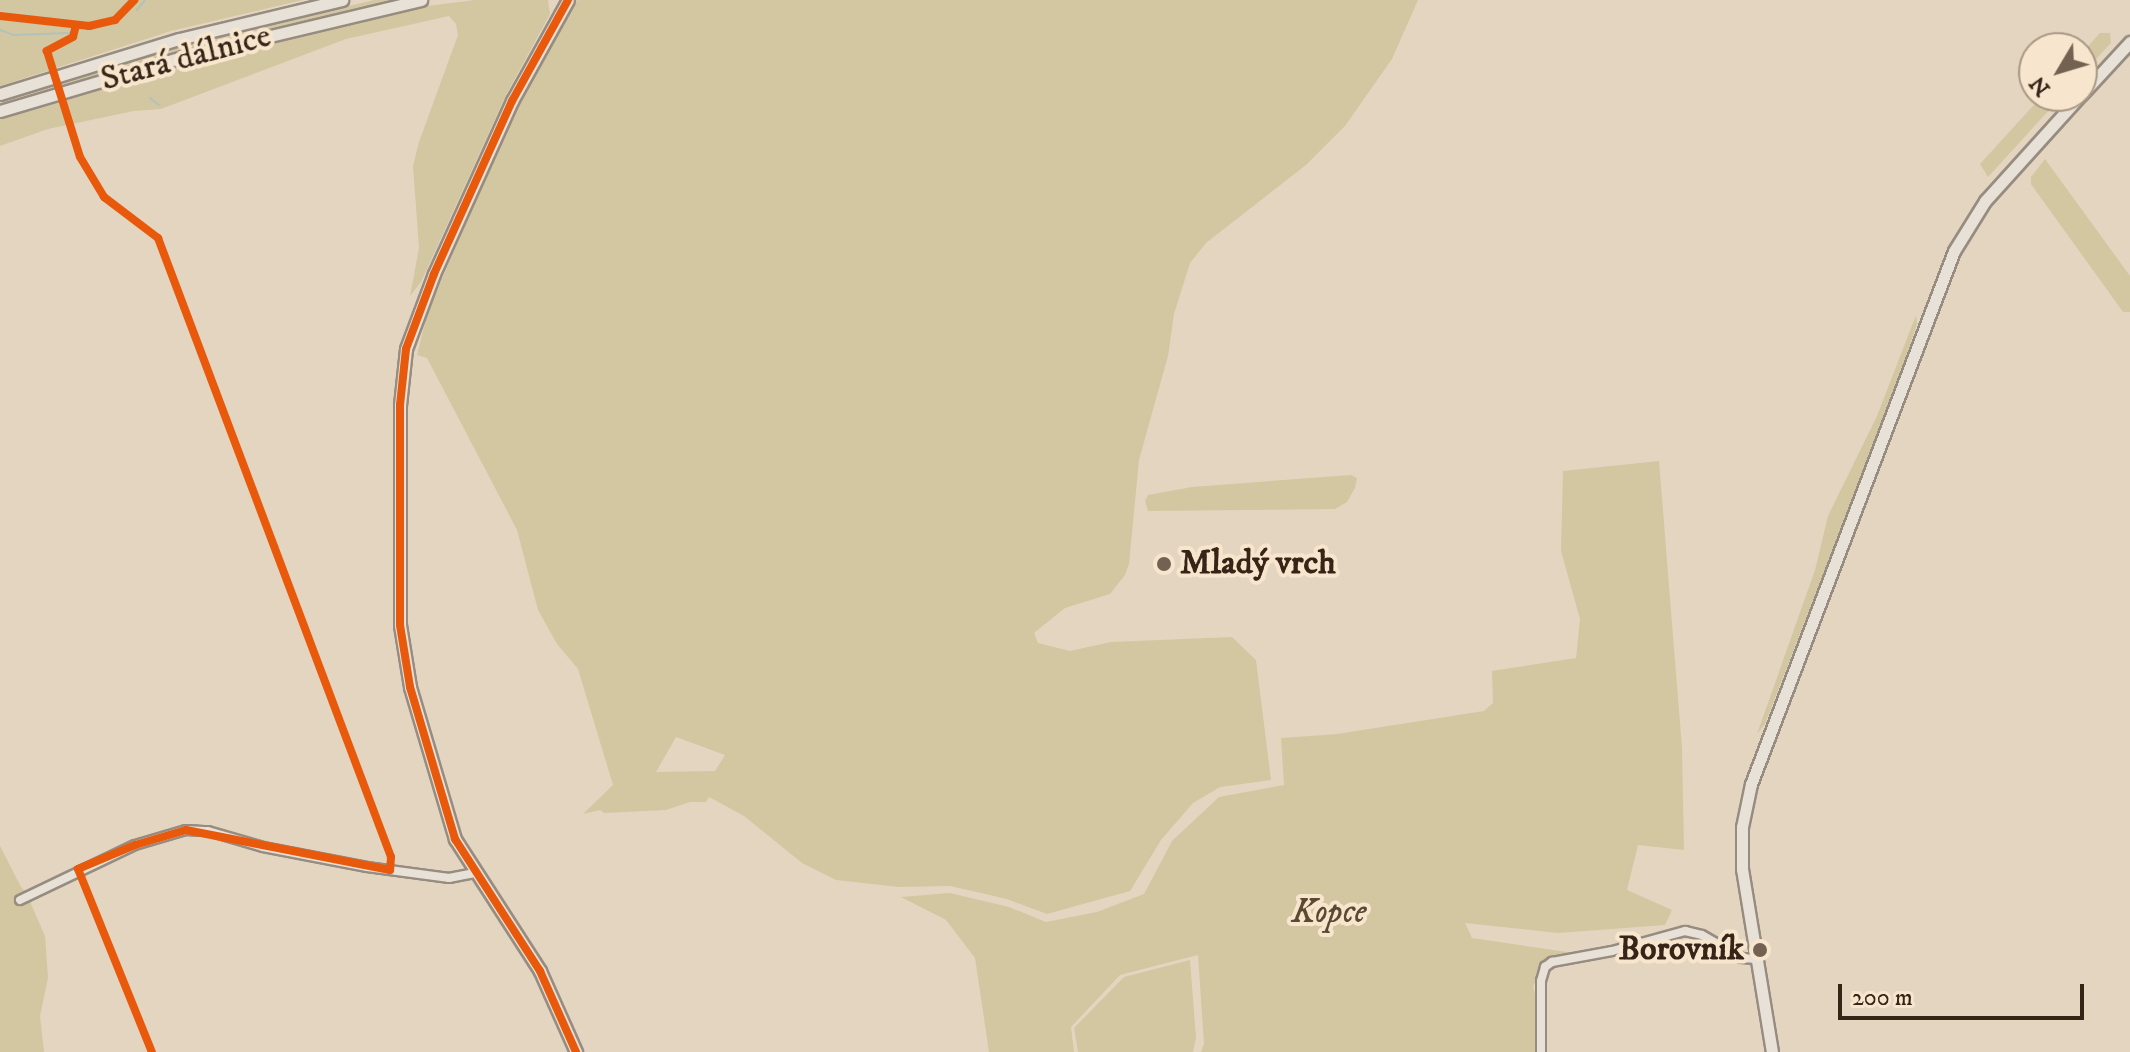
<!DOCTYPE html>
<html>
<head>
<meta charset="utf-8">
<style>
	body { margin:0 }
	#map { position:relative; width:2130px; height:1052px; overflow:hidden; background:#e4d5c1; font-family:"IM FELL DW Pica",serif }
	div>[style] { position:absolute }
	.green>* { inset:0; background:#d2c7a1 }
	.stream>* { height:2px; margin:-1px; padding:0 1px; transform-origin:1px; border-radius:1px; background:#b3c1b9 }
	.roads { filter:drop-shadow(2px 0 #978c80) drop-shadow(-2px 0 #978c80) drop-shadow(0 2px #978c80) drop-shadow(0 -2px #978c80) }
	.street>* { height:8px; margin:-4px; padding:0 4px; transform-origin:4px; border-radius:4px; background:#e8e1d7 }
	.secondary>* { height:11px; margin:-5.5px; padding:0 5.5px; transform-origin:5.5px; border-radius:5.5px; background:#e8e1d7 }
	.cycleway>* { height:8px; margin:-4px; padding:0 4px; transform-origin:4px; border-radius:4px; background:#e8590c }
	.dots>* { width:22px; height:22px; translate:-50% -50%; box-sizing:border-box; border:4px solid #f7e6cd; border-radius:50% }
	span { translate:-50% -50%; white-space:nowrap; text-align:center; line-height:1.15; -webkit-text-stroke:8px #f7e6cd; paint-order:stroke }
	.street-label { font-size:34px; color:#362417 }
	.poi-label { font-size:34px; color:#362417; font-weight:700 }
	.left { translate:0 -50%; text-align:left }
	.right { translate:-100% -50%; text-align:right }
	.park-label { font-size:34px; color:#594a33; font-style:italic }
	.north { position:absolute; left:2018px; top:32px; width:80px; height:80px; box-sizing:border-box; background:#f7e6cd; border:2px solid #aa9884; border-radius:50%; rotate:232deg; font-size:22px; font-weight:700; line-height:32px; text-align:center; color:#362417 }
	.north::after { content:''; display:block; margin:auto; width:28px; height:36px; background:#736252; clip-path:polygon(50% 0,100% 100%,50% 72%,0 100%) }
	.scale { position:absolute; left:1838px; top:984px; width:246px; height:36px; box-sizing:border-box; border:4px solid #362417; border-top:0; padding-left:10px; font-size:24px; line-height:28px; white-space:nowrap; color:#362417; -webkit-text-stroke:6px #f7e6cd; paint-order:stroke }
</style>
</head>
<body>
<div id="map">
	<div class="green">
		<div style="clip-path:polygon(0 0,303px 0,171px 31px,0 86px)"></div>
		<div style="clip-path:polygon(374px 0,402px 0,210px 43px,0 103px,20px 94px,155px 53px)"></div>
		<div style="clip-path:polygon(475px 0,548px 0,550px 14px,506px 95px,421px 282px,410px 296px,419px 248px,413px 166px,419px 142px,458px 35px,456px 24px,449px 16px,346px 39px,161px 109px,134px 111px,48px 129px,0 146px,0 118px,42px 104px,323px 27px,419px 7px)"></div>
		<div style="clip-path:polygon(evenodd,578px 0,1418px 0,1392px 59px,1345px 126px,1306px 165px,1206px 243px,1190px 263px,1174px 314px,1168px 356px,1139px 460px,1129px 564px,1125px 575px,1110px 594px,1065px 608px,1034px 633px,1038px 643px,1070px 651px,1111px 642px,1232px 637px,1256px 660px,1271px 780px,1220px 787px,1193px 803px,1161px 840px,1130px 891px,1047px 914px,1007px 899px,950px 886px,899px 887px,836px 880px,802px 863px,744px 816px,709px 797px,706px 802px,690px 802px,666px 810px,604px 813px,600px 810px,583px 814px,613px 785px,578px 669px,557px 644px,538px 610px,517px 530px,427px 358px,417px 355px,428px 311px,519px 102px,578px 0,676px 737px,725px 755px,715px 771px,656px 772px,676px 737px)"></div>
		<div style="clip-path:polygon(2100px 33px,2110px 33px,2111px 43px,2082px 74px,2082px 53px)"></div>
		<div style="clip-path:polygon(2042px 96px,2062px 96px,1988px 177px,1980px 164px)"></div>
		<div style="clip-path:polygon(2045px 159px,2130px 276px,2130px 312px,2123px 312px,2031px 184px,2031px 177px)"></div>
		<div style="clip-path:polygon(1916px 315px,1917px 324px,1896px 386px,1765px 724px,1757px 734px,1815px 570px,1828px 516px,1877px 416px)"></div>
		<div style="clip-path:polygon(1659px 461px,1682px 748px,1684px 850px,1638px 845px,1627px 890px,1672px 910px,1665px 925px,1558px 933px,1465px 923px,1472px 938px,1574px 953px,1544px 962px,1533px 987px,1539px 1009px,1536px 1052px,1201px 1052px,1204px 1044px,1198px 955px,1120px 975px,1071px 1027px,1074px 1052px,989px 1052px,975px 958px,946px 920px,901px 897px,950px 893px,1009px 907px,1046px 922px,1097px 912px,1144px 894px,1172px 841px,1219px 797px,1284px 785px,1281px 738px,1337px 734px,1484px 711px,1493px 703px,1492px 671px,1576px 658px,1580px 619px,1561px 551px,1563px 471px)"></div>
		<div style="clip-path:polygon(1351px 475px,1357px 478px,1355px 488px,1347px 502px,1335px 509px,1148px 511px,1145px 501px,1148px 495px,1192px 487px)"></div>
		<div style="clip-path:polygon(0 846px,21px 887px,32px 898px,31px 904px,45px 936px,48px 978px,40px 1016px,44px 1052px,0 1052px)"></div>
		<div style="clip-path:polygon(1190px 960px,1196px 1038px,1193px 1052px,1078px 1052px,1074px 1028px,1124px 977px)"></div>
	</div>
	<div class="stream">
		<div style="left:137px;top:10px;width:13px;rotate:-51deg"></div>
		<div style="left:0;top:30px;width:15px;rotate:20deg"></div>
		<div style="left:14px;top:35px;width:55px;rotate:-2.1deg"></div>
		<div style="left:150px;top:98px;width:11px;rotate:38deg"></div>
	</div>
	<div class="roads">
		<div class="street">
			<div style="left:20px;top:900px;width:127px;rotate:-25.6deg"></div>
			<div style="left:135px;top:845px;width:53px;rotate:-16.4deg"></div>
			<div style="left:186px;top:830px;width:22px;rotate:3deg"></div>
			<div style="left:208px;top:831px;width:57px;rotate:16.2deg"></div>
			<div style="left:263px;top:847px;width:106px;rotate:10.9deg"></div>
			<div style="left:367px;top:867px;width:83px;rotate:7.6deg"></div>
			<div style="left:449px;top:878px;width:26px;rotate:-11deg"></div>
			<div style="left:1541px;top:1052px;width:71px;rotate:-90deg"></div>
			<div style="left:1541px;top:981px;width:15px;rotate:-74deg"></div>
			<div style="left:1545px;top:967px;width:9px;rotate:-36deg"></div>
			<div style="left:1552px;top:962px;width:61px;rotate:-10.4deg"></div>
			<div style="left:1612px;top:951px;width:76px;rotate:-15.3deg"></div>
			<div style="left:1685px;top:931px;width:17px;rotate:13deg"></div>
			<div style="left:1702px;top:935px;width:46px;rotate:29.9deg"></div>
			<div style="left:1742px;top:958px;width:14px;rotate:4deg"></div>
		</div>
		<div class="secondary">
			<div style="left:568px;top:0;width:115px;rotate:119deg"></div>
			<div style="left:512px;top:101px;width:190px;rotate:114.3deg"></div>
			<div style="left:434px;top:274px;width:80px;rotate:110.5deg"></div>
			<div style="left:406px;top:349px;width:56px;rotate:96.1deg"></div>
			<div style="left:400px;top:405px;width:220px;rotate:90deg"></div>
			<div style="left:400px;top:625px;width:63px;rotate:80.8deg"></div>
			<div style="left:410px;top:687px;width:159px;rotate:73.5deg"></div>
			<div style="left:455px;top:839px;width:157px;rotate:57.2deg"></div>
			<div style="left:540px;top:971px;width:89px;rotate:66deg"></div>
			<div style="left:0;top:94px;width:187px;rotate:-17.1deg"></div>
			<div style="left:179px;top:39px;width:168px;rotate:-13.5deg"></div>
			<div style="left:2082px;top:94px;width:71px;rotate:-47.3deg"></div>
			<div style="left:0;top:111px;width:190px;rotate:-16.5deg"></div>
			<div style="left:182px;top:57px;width:246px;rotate:-13.4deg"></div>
			<div style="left:1772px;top:1052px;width:185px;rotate:-99.3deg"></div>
			<div style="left:1742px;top:869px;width:42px;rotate:-90deg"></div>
			<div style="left:1742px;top:827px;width:44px;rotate:-78.2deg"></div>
			<div style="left:1751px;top:784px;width:570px;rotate:-69.15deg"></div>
			<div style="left:1954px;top:251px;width:59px;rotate:-58.2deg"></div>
			<div style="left:1985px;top:201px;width:142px;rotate:-47.9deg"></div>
		</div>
	</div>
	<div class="cycleway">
		<div style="left:568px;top:0;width:115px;rotate:119deg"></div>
		<div style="left:512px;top:101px;width:190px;rotate:114.3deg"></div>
		<div style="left:434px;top:274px;width:80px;rotate:110.5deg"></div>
		<div style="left:406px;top:349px;width:56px;rotate:96.1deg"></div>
		<div style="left:400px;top:405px;width:220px;rotate:90deg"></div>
		<div style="left:400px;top:625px;width:63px;rotate:80.8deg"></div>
		<div style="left:410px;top:687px;width:159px;rotate:73.5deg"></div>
		<div style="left:455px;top:839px;width:157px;rotate:57.2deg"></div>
		<div style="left:540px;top:971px;width:89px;rotate:66deg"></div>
		<div style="left:0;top:16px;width:90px;rotate:6.4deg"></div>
		<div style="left:89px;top:26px;width:27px;rotate:-13deg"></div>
		<div style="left:115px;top:20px;width:28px;rotate:-46deg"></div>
		<div style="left:76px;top:25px;width:12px;rotate:104deg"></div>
		<div style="left:73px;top:37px;width:30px;rotate:152deg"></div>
		<div style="left:47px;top:51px;width:111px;rotate:72.7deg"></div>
		<div style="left:80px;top:157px;width:47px;rotate:59deg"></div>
		<div style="left:104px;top:197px;width:68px;rotate:37.2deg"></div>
		<div style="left:158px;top:238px;width:661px;rotate:69.37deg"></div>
		<div style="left:391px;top:857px;width:13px;rotate:94deg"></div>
		<div style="left:390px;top:870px;width:208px;rotate:-168.9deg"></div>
		<div style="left:186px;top:830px;width:53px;rotate:163.6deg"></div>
		<div style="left:135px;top:845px;width:62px;rotate:157.2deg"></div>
		<div style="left:78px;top:869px;width:197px;rotate:68deg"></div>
	</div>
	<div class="dots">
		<div style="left:1164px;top:564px;background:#736252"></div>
		<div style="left:1760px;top:950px;background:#736252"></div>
	</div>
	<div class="street-label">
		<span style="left:186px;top:58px;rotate:-15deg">Stará dálnice</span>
	</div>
	<div class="poi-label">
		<span class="left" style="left:1180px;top:564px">Mladý vrch</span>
		<span class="right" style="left:1744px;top:950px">Borovník</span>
	</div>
	<div class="park-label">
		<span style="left:1329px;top:913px">Kopce</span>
	</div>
	<div class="north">N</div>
	<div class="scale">200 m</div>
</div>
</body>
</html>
